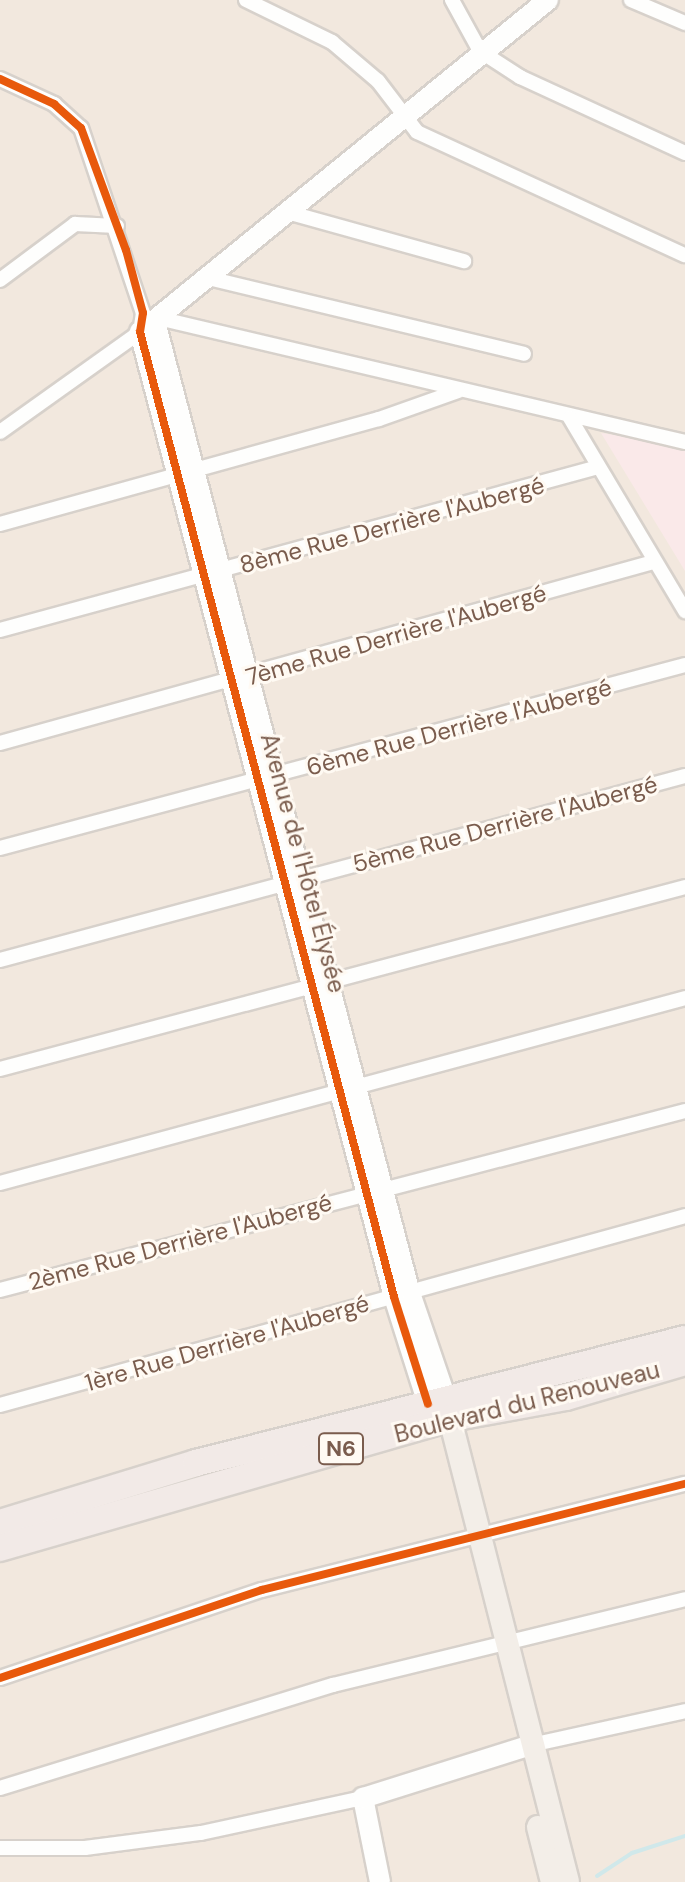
<!DOCTYPE html>
<html>
<head>
<meta charset="utf-8">
<style>
	body { margin:0 }
	#map { position:relative; width:685px; height:1882px; overflow:hidden; background:#f9f5f0; font-family:"DM Sans",sans-serif }
	div>[style] { position:absolute }
	.residential>* { inset:0; background:#f2e8de }
	.medical>* { inset:0; background:#fae9e9 }
	.stream>* { height:4px; margin:-2px; padding:0 2px; transform-origin:2px; border-radius:2px; background:#d0e8ea }
	.roads { filter:drop-shadow(2px 0 #d7d1cb) drop-shadow(-2px 0 #d7d1cb) drop-shadow(0 2px #d7d1cb) drop-shadow(0 -2px #d7d1cb) }
	.street>* { height:14px; margin:-7px; padding:0 7px; transform-origin:7px; border-radius:7px; background:#fefefd }
	.secondary>* { height:20px; margin:-10px; padding:0 10px; transform-origin:10px; border-radius:10px; background:#fefefd }
	.primary>* { height:22px; margin:-11px; padding:0 11px; transform-origin:11px; border-radius:11px; background:#f3eee8 }
	.highway>* { height:26px; margin:-13px; padding:0 13px; transform-origin:13px; border-radius:13px; background:#f2eae7 }
	.cycleway>* { height:8px; margin:-4px; padding:0 4px; transform-origin:4px; border-radius:4px; background:#e8590c }
	span { translate:-50% -50%; white-space:nowrap; text-align:center; line-height:1.15; -webkit-text-stroke:6px #fffaf3; paint-order:stroke }
	.shield-label span { padding:2px 6px; background:#fffaf3; border:2px solid; border-radius:6px; -webkit-text-stroke-width:0 }
	.shield-label { font-size:22px; color:#7a5c4d; font-weight:700 }
	.street-label { font-size:24px; color:#7a5c4d }
</style>
</head>
<body>
<div id="map">
	<div class="residential">
		<div style="clip-path:polygon(0 0,685px 0,685px 1882px,0 1882px)"></div>
	</div>
	<div class="medical">
		<div style="clip-path:polygon(601px 433px,685px 445px,685px 571px)"></div>
	</div>
	<div class="stream">
		<div style="left:597px;top:1876px;width:42px;rotate:-33.3deg"></div>
		<div style="left:632px;top:1853px;width:56px;rotate:-17.8deg"></div>
	</div>
	<div class="roads">
		<div class="street">
			<div style="left:246px;top:0;width:96px;rotate:26deg"></div>
			<div style="left:332px;top:42px;width:60px;rotate:40.3deg"></div>
			<div style="left:378px;top:81px;width:64px;rotate:52.6deg"></div>
			<div style="left:417px;top:132px;width:295px;rotate:24.7deg"></div>
			<div style="left:452px;top:0;width:58px;rotate:61.2deg"></div>
			<div style="left:480px;top:51px;width:48px;rotate:33deg"></div>
			<div style="left:520px;top:77px;width:182px;rotate:24.7deg"></div>
			<div style="left:631px;top:0;width:59px;rotate:23.1deg"></div>
			<div style="left:0;top:79px;width:60px;rotate:24.8deg"></div>
			<div style="left:54px;top:104px;width:36px;rotate:42deg"></div>
			<div style="left:81px;top:128px;width:195px;rotate:71.5deg"></div>
			<div style="left:143px;top:313px;width:19px;rotate:99deg"></div>
			<div style="left:140px;top:332px;width:172px;rotate:144.5deg"></div>
			<div style="left:287px;top:212px;width:184px;rotate:15.5deg"></div>
			<div style="left:204px;top:277px;width:329px;rotate:13.5deg"></div>
			<div style="left:0;top:280px;width:94px;rotate:-36.7deg"></div>
			<div style="left:75px;top:224px;width:42px;rotate:2.7deg"></div>
			<div style="left:158px;top:318px;width:541px;rotate:13.24deg"></div>
			<div style="left:570px;top:418px;width:225px;rotate:59.2deg"></div>
			<div style="left:0;top:524px;width:393px;rotate:-15.5deg"></div>
			<div style="left:379px;top:419px;width:84px;rotate:-19.5deg"></div>
			<div style="left:0;top:630px;width:620px;rotate:-15.25deg"></div>
			<div style="left:0;top:743px;width:678px;rotate:-15.49deg"></div>
			<div style="left:0;top:848px;width:709px;rotate:-14.96deg"></div>
			<div style="left:0;top:960px;width:709px;rotate:-15.04deg"></div>
			<div style="left:0;top:1069px;width:709px;rotate:-14.88deg"></div>
			<div style="left:0;top:1183px;width:710px;rotate:-15.11deg"></div>
			<div style="left:0;top:1290px;width:708px;rotate:-14.64deg"></div>
			<div style="left:0;top:1405px;width:711px;rotate:-15.42deg"></div>
			<div style="left:0;top:1678px;width:276px;rotate:-18.6deg"></div>
			<div style="left:262px;top:1590px;width:436px;rotate:-14.1deg"></div>
			<div style="left:531px;top:1745px;width:158px;rotate:-12.4deg"></div>
			<div style="left:0;top:1788px;width:349px;rotate:-17.2deg"></div>
			<div style="left:333px;top:1685px;width:362px;rotate:-13.7deg"></div>
			<div style="left:0;top:1848px;width:85px"></div>
			<div style="left:85px;top:1848px;width:117px;rotate:-7.4deg"></div>
			<div style="left:201px;top:1833px;width:166px;rotate:-12.2deg"></div>
		</div>
		<div class="secondary">
			<div style="left:155px;top:322px;width:1004px;rotate:75.29deg"></div>
			<div style="left:410px;top:1293px;width:112px;rotate:71.2deg"></div>
			<div style="left:428px;top:1404px;width:112px;rotate:-107.6deg"></div>
			<div style="left:394px;top:1297px;width:998px;rotate:-104.75deg"></div>
			<div style="left:140px;top:332px;width:526px;rotate:-39.14deg"></div>
			<div style="left:380px;top:1882px;width:86px;rotate:-101.4deg"></div>
			<div style="left:363px;top:1798px;width:176px;rotate:-17.5deg"></div>
		</div>
		<div class="primary">
			<div style="left:446px;top:1403px;width:494px;rotate:75.7deg"></div>
			<div style="left:538px;top:1827px;width:57px;rotate:75.7deg"></div>
		</div>
		<div class="highway">
			<div style="left:0;top:1523px;width:205px;rotate:-17deg"></div>
			<div style="left:196px;top:1463px;width:504px;rotate:-14.23deg"></div>
			<div style="left:0;top:1548px;width:464px;rotate:-16.1deg"></div>
			<div style="left:446px;top:1419px;width:122px;rotate:-10.4deg"></div>
			<div style="left:566px;top:1397px;width:124px;rotate:-16.4deg"></div>
		</div>
	</div>
	<div class="cycleway">
		<div style="left:0;top:79px;width:60px;rotate:24.8deg"></div>
		<div style="left:54px;top:104px;width:36px;rotate:42deg"></div>
		<div style="left:81px;top:128px;width:130px;rotate:69.8deg"></div>
		<div style="left:126px;top:250px;width:65px;rotate:74.9deg"></div>
		<div style="left:143px;top:313px;width:19px;rotate:99deg"></div>
		<div style="left:140px;top:332px;width:998px;rotate:75.25deg"></div>
		<div style="left:394px;top:1297px;width:112px;rotate:72.4deg"></div>
		<div style="left:0;top:1678px;width:276px;rotate:-18.6deg"></div>
		<div style="left:262px;top:1590px;width:436px;rotate:-14.1deg"></div>
	</div>
	<div class="shield-label">
		<span style="left:341px;top:1449px">N6</span>
	</div>
	<div class="street-label">
		<span style="left:392px;top:525px;rotate:-15deg">8ème Rue Derrière l'Aubergé</span>
		<span style="left:396px;top:635px;rotate:-16deg">7ème Rue Derrière l'Aubergé</span>
		<span style="left:459px;top:727px;rotate:-15deg">6ème Rue Derrière l'Aubergé</span>
		<span style="left:505px;top:824px;rotate:-15deg">5ème Rue Derrière l'Aubergé</span>
		<span style="left:303px;top:863px;rotate:75deg">Avenue de l'Hôtel Élysée</span>
		<span style="left:180px;top:1242px;rotate:-15deg">2ème Rue Derrière l'Aubergé</span>
		<span style="left:227px;top:1343px;rotate:-16deg">1ère Rue Derrière l'Aubergé</span>
		<span style="left:527px;top:1402px;rotate:-14deg">Boulevard du Renouveau</span>
	</div>
</div>
</body>
</html>
